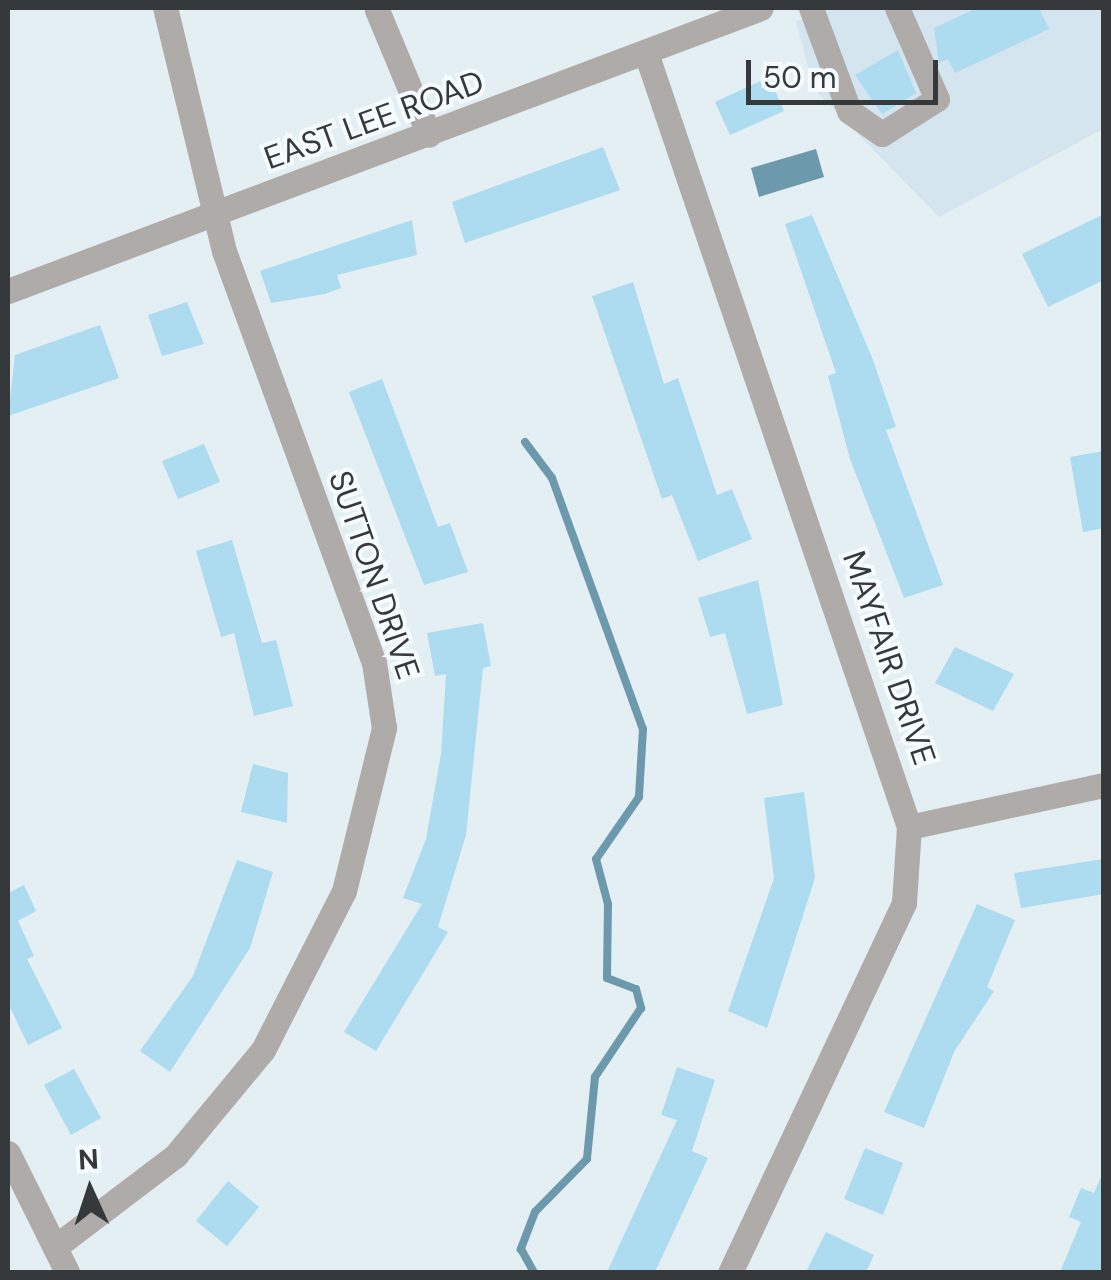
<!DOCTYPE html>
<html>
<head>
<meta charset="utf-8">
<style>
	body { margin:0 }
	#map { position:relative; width:1111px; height:1280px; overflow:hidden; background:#e4eff4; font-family:"DM Sans",sans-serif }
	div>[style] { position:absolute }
	.built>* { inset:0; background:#d4e5ef }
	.water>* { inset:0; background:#6d99ad }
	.stream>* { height:8px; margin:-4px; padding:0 4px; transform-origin:4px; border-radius:4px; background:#6d99ad }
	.building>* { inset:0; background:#addbf0 }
	.minor>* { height:25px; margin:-12.5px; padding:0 12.5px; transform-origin:12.5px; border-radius:12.5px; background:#afaba9 }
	span { translate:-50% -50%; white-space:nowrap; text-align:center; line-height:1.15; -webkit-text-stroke:8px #f5fbff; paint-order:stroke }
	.street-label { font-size:32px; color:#35393b }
	.frame { position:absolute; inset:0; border:10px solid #35393b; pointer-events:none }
	.north { position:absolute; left:40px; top:1140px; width:100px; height:100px; -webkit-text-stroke:8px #f5fbff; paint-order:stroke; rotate:357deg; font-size:28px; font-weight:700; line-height:40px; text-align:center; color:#35393b }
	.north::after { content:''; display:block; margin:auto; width:35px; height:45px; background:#35393b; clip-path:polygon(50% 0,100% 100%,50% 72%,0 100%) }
	.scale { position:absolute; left:746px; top:60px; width:192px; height:45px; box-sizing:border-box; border:5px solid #35393b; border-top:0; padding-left:12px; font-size:30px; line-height:35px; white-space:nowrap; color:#35393b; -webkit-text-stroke:8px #f5fbff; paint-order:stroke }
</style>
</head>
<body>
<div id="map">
	<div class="built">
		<div style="clip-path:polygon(823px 8px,1103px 8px,1103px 129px,939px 217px,814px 89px,796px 22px)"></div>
	</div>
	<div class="water">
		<div style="clip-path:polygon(816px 149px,824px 177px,759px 197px,751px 168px)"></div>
	</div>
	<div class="stream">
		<div style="left:525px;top:442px;width:45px;rotate:53.1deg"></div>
		<div style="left:552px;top:478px;width:267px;rotate:70.1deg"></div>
		<div style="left:643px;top:729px;width:68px;rotate:93.4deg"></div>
		<div style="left:639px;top:797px;width:75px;rotate:124.7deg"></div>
		<div style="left:596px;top:859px;width:47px;rotate:75.1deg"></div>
		<div style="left:608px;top:904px;width:74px;rotate:90.8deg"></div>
		<div style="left:607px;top:978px;width:31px;rotate:21deg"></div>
		<div style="left:636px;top:989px;width:20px;rotate:75deg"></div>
		<div style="left:641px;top:1008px;width:83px;rotate:123.7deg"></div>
		<div style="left:595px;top:1077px;width:82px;rotate:95.6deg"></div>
		<div style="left:587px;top:1159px;width:74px;rotate:134.5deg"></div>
		<div style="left:535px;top:1212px;width:40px;rotate:111deg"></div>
		<div style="left:521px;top:1249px;width:26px;rotate:61deg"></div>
	</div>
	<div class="building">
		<div style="clip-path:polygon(977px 8px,1039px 8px,1049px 29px,955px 73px,948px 59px,939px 63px,934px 28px)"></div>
		<div style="clip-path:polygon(898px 50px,916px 93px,882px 114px,855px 75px)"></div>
		<div style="clip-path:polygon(769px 77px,784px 111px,730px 135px,715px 102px)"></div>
		<div style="clip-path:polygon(603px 147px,620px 190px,465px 243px,452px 202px)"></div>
		<div style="clip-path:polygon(1104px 214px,1104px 280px,1048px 307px,1022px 254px)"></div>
		<div style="clip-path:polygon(812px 215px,873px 360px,896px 427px,886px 430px,943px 585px,904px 598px,850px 459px,828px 376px,836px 373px,785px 224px)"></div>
		<div style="clip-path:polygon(412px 220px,417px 255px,337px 275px,341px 288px,325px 294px,271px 303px,260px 271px)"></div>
		<div style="clip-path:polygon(633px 282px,664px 384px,678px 378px,717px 495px,732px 489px,752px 539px,698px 561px,672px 495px,662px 499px,592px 296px)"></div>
		<div style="clip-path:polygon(187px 302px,204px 344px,162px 356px,148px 315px)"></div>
		<div style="clip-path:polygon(100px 325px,119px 378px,8px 416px,15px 355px)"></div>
		<div style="clip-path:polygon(382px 379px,438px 527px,450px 523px,468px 572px,424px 585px,349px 392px)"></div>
		<div style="clip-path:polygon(204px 444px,220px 482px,178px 499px,162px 461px)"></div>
		<div style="clip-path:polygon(1104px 451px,1104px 528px,1083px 532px,1070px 457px)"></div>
		<div style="clip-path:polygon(232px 540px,262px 643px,276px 640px,293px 706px,254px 716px,234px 633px,221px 637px,196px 551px)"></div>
		<div style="clip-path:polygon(758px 580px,783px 705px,747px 714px,725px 633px,710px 637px,698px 598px)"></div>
		<div style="clip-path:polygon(483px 623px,491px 666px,483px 668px,466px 835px,438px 927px,448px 932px,376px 1051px,344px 1032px,422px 904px,403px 898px,426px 839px,441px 754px,446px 674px,435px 676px,427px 633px)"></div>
		<div style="clip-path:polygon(955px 647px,1014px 674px,993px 711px,935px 683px)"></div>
		<div style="clip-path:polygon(253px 764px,288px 773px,287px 823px,241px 812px)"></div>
		<div style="clip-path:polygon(804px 792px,815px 878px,767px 1028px,728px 1011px,774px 878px,764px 798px)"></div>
		<div style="clip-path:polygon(1104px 859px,1104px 894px,1021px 908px,1014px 873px)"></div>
		<div style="clip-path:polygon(237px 860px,273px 872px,250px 948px,170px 1072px,140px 1051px,193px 976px)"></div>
		<div style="clip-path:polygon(24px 885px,36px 911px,18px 921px,34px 956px,27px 959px,62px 1028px,28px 1045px,8px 1003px,8px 893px)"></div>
		<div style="clip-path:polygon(977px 904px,1015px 920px,987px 987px,994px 991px,954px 1052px,924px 1128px,884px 1112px)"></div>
		<div style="clip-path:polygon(677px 1067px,715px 1080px,692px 1151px,708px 1158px,655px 1272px,607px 1272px,677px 1120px,661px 1115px)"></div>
		<div style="clip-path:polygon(74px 1069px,101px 1118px,71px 1135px,44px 1085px)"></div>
		<div style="clip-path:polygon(865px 1148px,903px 1163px,883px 1215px,844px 1199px)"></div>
		<div style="clip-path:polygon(1104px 1170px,1104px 1272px,1060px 1272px,1081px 1222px,1069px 1217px,1081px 1188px,1094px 1193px)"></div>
		<div style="clip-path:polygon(228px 1181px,259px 1207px,227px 1246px,196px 1221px)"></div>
		<div style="clip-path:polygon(826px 1232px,874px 1255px,866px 1272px,806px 1272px)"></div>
	</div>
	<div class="minor">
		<div style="left:811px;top:8px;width:110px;rotate:69.7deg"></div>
		<div style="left:849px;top:111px;width:40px;rotate:34.9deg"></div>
		<div style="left:882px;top:134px;width:65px;rotate:-32.5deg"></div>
		<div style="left:937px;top:99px;width:99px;rotate:-113.7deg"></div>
		<div style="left:377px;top:10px;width:135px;rotate:67.4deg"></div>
		<div style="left:646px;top:53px;width:817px;rotate:71.23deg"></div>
		<div style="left:909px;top:827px;width:76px;rotate:93.8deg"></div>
		<div style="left:904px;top:903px;width:408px;rotate:115.2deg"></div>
		<div style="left:8px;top:291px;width:804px;rotate:-20.6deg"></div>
		<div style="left:909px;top:827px;width:199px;rotate:-12.2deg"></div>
		<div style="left:8px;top:1153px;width:133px;rotate:63.6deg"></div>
		<div style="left:55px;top:1247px;width:152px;rotate:-37.2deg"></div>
		<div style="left:176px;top:1155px;width:136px;rotate:-50.4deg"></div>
		<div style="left:263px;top:1050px;width:178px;rotate:-63deg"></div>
		<div style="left:344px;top:891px;width:168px;rotate:-76.2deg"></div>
		<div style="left:384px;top:728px;width:66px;rotate:-98.7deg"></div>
		<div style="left:374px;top:663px;width:438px;rotate:-110deg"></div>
		<div style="left:224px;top:251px;width:250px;rotate:-103.6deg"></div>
	</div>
	<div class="street-label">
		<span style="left:374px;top:120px;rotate:-20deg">EAST LEE ROAD</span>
		<span style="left:374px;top:575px;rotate:71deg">SUTTON DRIVE</span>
		<span style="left:889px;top:658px;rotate:71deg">MAYFAIR DRIVE</span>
	</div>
	<div class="frame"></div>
	<div class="north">N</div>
	<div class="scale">50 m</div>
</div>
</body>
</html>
